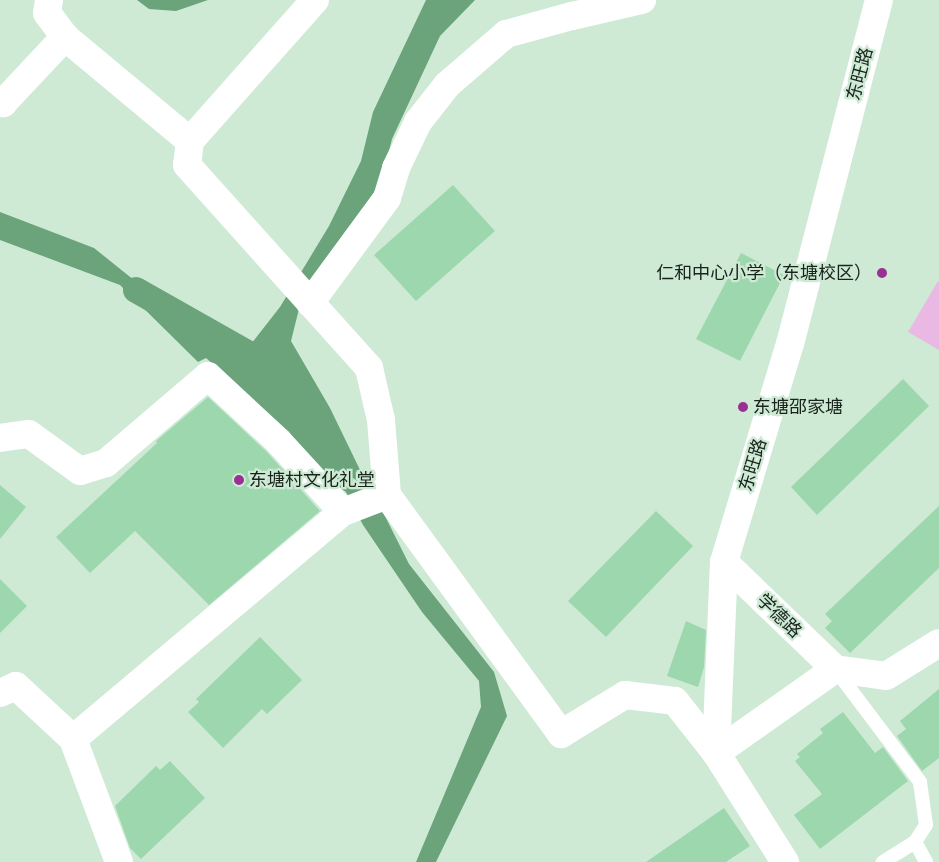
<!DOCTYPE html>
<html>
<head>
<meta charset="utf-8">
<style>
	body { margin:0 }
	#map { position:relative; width:939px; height:862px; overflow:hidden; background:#ceead5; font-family:Figtree,"Noto Sans SC",sans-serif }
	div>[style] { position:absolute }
	.green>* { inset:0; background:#e9b9e3 }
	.water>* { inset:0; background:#6ba37b }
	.canal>* { height:26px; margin:-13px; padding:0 13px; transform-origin:13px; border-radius:13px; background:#6ba37b }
	.building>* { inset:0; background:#9dd7ae }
	.service>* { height:14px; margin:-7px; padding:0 7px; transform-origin:7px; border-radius:7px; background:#fff }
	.minor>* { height:28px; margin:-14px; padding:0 14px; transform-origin:14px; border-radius:14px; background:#fff }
	.tertiary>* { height:28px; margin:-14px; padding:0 14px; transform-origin:14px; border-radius:14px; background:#fff }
	.dots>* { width:14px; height:14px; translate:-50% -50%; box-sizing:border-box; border:2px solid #ceead5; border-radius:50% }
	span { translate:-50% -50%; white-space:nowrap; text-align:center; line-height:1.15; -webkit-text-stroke:4.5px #ceead5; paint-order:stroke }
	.street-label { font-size:18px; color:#19231c }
	.poi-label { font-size:18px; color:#19231c }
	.right { translate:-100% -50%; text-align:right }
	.left { translate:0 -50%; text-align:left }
</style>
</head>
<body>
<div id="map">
	<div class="green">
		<div style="clip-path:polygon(938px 281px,939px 282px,939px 350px,908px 332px)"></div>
	</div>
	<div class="water">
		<div style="clip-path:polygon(137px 0,208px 0,176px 11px,149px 9px)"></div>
		<div style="clip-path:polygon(426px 0,475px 0,440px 36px,392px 139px,382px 181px,301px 301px,291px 341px,330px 408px,361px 472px,361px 487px,384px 514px,409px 564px,494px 672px,507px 716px,436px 862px,416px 862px,481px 707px,479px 681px,422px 612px,363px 525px,346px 492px,326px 478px,281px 426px,206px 358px,198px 362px,120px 285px,0 240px,0 212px,94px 248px,205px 337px,234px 351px,248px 348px,280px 307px,329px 226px,361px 161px,373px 112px)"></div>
	</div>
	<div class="canal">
		<div style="left:136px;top:290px;width:159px;rotate:29.5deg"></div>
	</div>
	<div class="building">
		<div style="clip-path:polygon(453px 185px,495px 231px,416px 301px,374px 255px)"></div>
		<div style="clip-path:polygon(741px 253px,784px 275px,740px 361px,696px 339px)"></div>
		<div style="clip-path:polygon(903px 379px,929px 406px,817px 515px,791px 487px)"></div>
		<div style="clip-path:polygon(208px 397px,267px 452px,320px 511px,209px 605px,135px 531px,90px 573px,56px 537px,157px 443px,156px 441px)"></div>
		<div style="clip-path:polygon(0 485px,26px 507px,0 539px)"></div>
		<div style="clip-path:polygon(939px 506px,939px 568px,850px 653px,825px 628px,832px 621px,825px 614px)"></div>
		<div style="clip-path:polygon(656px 511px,693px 546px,606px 637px,568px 601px)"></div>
		<div style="clip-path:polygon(0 579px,27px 606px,0 633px)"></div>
		<div style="clip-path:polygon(686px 621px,706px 630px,704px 667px,698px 687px,667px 676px)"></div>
		<div style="clip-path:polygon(260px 637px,302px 680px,267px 714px,262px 709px,223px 748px,188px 712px,199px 702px,196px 699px)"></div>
		<div style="clip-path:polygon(939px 689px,939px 758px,922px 771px,897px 736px,906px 729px,900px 721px)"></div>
		<div style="clip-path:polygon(843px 712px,875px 753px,883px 747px,908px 781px,820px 849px,794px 815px,822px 794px,795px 761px,800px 757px,797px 754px,823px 733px,820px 729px)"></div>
		<div style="clip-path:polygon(170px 761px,205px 798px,141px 859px,130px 848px,115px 806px,156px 766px,160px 770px)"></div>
		<div style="clip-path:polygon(724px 808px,750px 846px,726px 862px,646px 862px)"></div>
	</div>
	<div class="service">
		<div style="left:835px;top:669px;width:141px;rotate:53deg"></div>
		<div style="left:920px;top:782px;width:43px;rotate:82.1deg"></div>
		<div style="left:926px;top:825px;width:20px;rotate:123deg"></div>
		<div style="left:915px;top:842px;width:38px;rotate:148deg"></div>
		<div style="left:915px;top:842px;width:23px;rotate:61deg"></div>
	</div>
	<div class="minor">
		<div style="left:49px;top:0;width:13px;rotate:99deg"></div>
		<div style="left:47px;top:13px;width:30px;rotate:53deg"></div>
		<div style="left:65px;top:37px;width:163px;rotate:39.8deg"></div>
		<div style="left:315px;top:0;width:188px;rotate:131.6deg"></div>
		<div style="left:190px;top:141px;width:24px;rotate:97deg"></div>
		<div style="left:187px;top:165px;width:273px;rotate:48.1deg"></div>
		<div style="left:369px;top:368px;width:53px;rotate:77deg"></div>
		<div style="left:381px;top:420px;width:75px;rotate:85.4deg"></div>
		<div style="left:387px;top:495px;width:296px;rotate:53.9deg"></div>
		<div style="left:561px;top:734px;width:75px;rotate:-31.4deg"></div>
		<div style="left:625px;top:695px;width:50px;rotate:6.8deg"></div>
		<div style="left:675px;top:701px;width:66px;rotate:51.7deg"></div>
		<div style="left:716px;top:753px;width:146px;rotate:-35.2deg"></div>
		<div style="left:0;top:101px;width:4px;rotate:34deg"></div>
		<div style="left:3px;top:103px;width:91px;rotate:-46.8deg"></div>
		<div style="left:310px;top:303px;width:130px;rotate:-53.7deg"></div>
		<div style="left:387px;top:198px;width:31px;rotate:-73deg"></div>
		<div style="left:396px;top:168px;width:51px;rotate:-64.4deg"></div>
		<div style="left:418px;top:122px;width:47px;rotate:-51.9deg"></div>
		<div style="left:447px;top:85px;width:78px;rotate:-40.8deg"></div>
		<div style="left:506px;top:34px;width:68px;rotate:-15.3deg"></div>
		<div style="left:572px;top:16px;width:72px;rotate:-12.9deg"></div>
		<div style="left:0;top:438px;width:29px;rotate:-8deg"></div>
		<div style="left:29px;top:434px;width:63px;rotate:36deg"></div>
		<div style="left:80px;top:471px;width:27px;rotate:-17deg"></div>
		<div style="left:106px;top:463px;width:134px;rotate:-40.5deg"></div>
		<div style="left:208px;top:376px;width:96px;rotate:42.9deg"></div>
		<div style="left:278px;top:441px;width:96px;rotate:47.5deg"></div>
		<div style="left:724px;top:562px;width:154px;rotate:43.9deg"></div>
		<div style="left:835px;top:669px;width:51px;rotate:7.8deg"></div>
		<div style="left:886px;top:676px;width:62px;rotate:-31.9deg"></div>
		<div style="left:0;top:693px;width:17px;rotate:-24deg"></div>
		<div style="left:16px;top:686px;width:78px;rotate:42.9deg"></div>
		<div style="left:119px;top:862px;width:131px;rotate:-110.5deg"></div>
		<div style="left:73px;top:739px;width:353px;rotate:-40.1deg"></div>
		<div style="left:343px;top:512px;width:47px;rotate:-21.1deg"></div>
	</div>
	<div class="tertiary">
		<div style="left:785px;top:862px;width:129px;rotate:-122.3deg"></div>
		<div style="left:716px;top:753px;width:191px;rotate:-87.6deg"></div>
		<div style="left:724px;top:562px;width:228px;rotate:-73.2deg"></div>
		<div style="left:790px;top:344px;width:355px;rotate:-75.5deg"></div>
	</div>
	<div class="dots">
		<div style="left:882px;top:273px;background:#993093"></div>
		<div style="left:743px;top:407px;background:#993093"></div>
		<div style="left:239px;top:480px;background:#993093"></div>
	</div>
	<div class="street-label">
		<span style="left:860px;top:74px;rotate:-75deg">东旺路</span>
		<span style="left:753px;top:465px;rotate:-73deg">东旺路</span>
		<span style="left:779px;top:616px;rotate:44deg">学德路</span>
	</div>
	<div class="poi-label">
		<span class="right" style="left:872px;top:273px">仁和中心小学（东塘校区）</span>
		<span class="left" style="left:753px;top:407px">东塘邵家塘</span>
		<span class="left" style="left:249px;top:480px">东塘村文化礼堂</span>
	</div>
</div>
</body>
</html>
